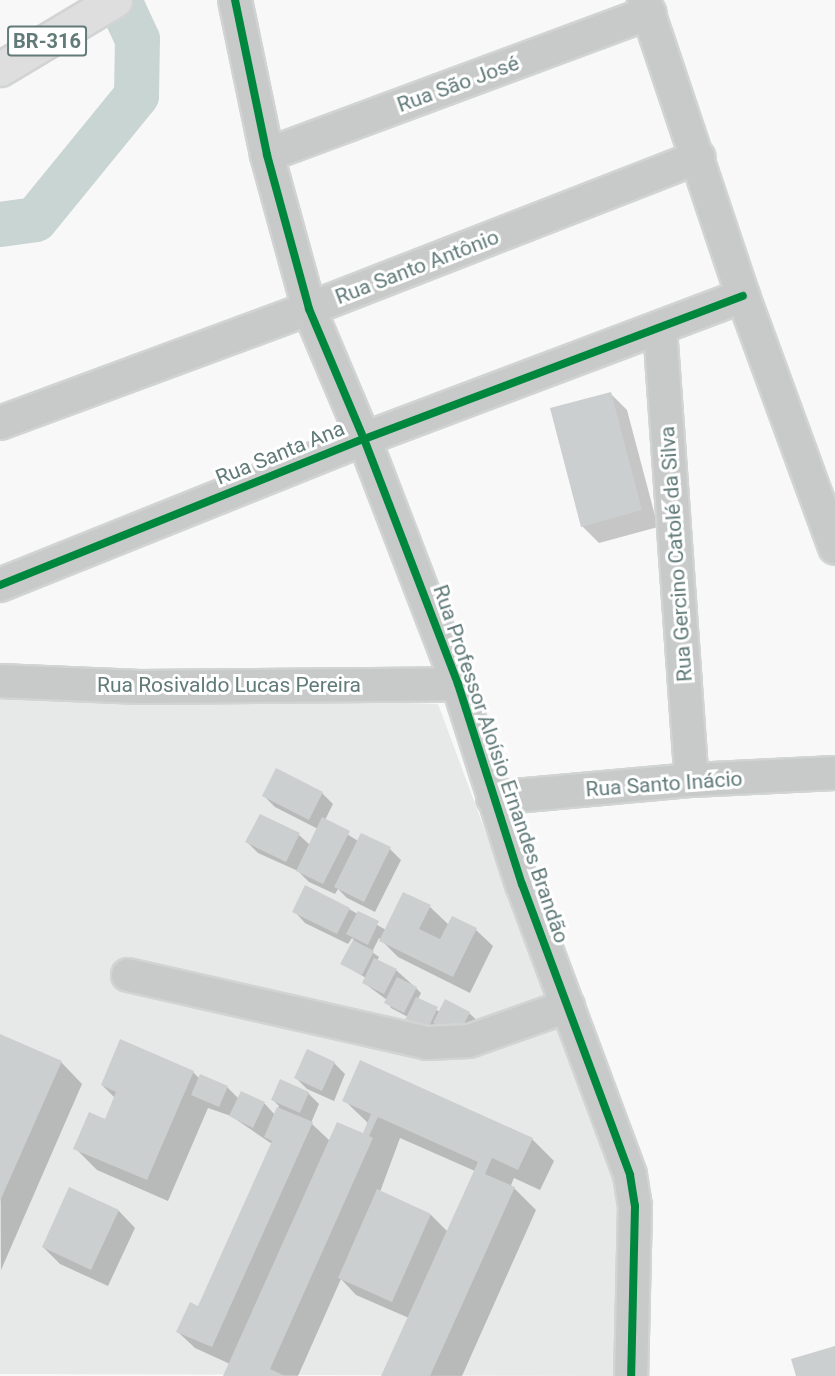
<!DOCTYPE html>
<html>
<head>
<meta charset="utf-8">
<style>
	body { margin:0 }
	#map { position:relative; width:835px; height:1376px; overflow:hidden; background:#f8f8f8; font-family:Roboto,sans-serif }
	div>[style] { position:absolute }
	.built>* { inset:0; background:#e6e9e8 }
	.shadow>* { inset:0; background:#0003 }
	.river>* { height:45px; margin:-22.5px; padding:0 22.5px; transform-origin:22.5px; border-radius:22.5px; background:#c9d5d2 }
	.building>* { inset:0; background:#cccfcf }
	.roads { filter:drop-shadow(2px 0 #d2d4d4) drop-shadow(-2px 0 #d2d4d4) drop-shadow(0 2px #d2d4d4) drop-shadow(0 -2px #d2d4d4) }
	.minor>* { height:32px; margin:-16px; padding:0 16px; transform-origin:16px; border-radius:16px; background:#c8caca }
	.highway>* { height:33px; margin:-16.5px; padding:0 16.5px; transform-origin:16.5px; border-radius:16.5px; background:#dedede }
	.cycleway>* { height:8px; margin:-4px; padding:0 4px; transform-origin:4px; border-radius:4px; background:#00873e }
	span { translate:-50% -50%; white-space:nowrap; text-align:center; line-height:1.15; -webkit-text-stroke:6px #fff; paint-order:stroke }
	.shield-label span { padding:2px 4px; background:#fff; border:2px solid; border-radius:4px; -webkit-text-stroke-width:0 }
	.shield-label { font-size:20px; color:#617b79; font-weight:700 }
	.street-label { font-size:21px; color:#617b79 }
</style>
</head>
<body>
<div id="map">
	<div class="built">
		<div style="clip-path:polygon(0 689px,438px 704px,622px 1199px,617px 1376px,0 1374px)"></div>
	</div>
	<div class="shadow">
		<div style="clip-path:polygon(610px 393px,627px 410px,658px 527px,599px 543px,582px 526px)"></div>
		<div style="clip-path:polygon(322px 793px,333px 804px,325px 820px,358px 841px,390px 849px,401px 860px,375px 912px,347px 898px,338px 889px,335px 894px,309px 882px,298px 871px,258px 853px,247px 842px,299px 835px,310px 845px,318px 829px,275px 807px,264px 796px)"></div>
		<div style="clip-path:polygon(404px 894px,430px 907px,449px 925px,476px 930px,493px 946px,470px 993px,398px 957px,379px 938px,372px 952px,379px 957px,377px 961px,396px 970px,416px 988px,421px 993px,418px 999px,440px 1012px,469px 1013px,481px 1024px,446px 1034px,437px 1025px,432px 1035px,412px 1025px,408px 1017px,391px 1008px,387px 1000px,364px 983px,366px 978px,342px 964px,354px 940px,352px 938px,348px 944px,305px 923px,294px 911px,349px 909px,386px 930px)"></div>
		<div style="clip-path:polygon(0 1036px,61px 1062px,82px 1084px,1px 1270px)"></div>
		<div style="clip-path:polygon(334px 1063px,345px 1074px,334px 1101px,307px 1089px,296px 1078px)"></div>
		<div style="clip-path:polygon(evenodd,193px 1072px,200px 1079px,227px 1087px,239px 1099px,242px 1093px,265px 1104px,275px 1115px,279px 1106px,273px 1100px,308px 1093px,319px 1104px,311px 1123px,330px 1141px,364px 1135px,369px 1124px,344px 1100px,532px 1139px,554px 1161px,540px 1190px,514px 1178px,511px 1185px,536px 1210px,462px 1376px,383px 1376px,409px 1318px,356px 1295px,341px 1279px,298px 1376px,224px 1376px,230px 1364px,195px 1348px,178px 1332px,199px 1308px,272px 1144px,231px 1116px,208px 1108px,168px 1201px,97px 1170px,75px 1148px,105px 1121px,115px 1098px,102px 1085px,193px 1072px,400px 1138px,475px 1171px,448px 1232px,431px 1215px,380px 1192px,400px 1138px)"></div>
		<div style="clip-path:polygon(119px 1211px,135px 1228px,108px 1286px,60px 1264px,43px 1247px)"></div>
	</div>
	<div class="river">
		<div style="left:0;top:224px;width:35px;rotate:-8deg"></div>
		<div style="left:35px;top:219px;width:160px;rotate:-50.8deg"></div>
		<div style="left:136px;top:95px;width:56px;rotate:-89deg"></div>
		<div style="left:137px;top:39px;width:43px;rotate:-114.8deg"></div>
	</div>
	<div class="building">
		<div style="clip-path:polygon(611px 392px,642px 510px,581px 527px,550px 408px)"></div>
		<div style="clip-path:polygon(276px 768px,323px 792px,309px 820px,262px 796px)"></div>
		<div style="clip-path:polygon(260px 814px,300px 833px,286px 862px,245px 842px)"></div>
		<div style="clip-path:polygon(322px 817px,350px 831px,323px 884px,296px 871px)"></div>
		<div style="clip-path:polygon(361px 833px,391px 847px,364px 902px,334px 887px)"></div>
		<div style="clip-path:polygon(305px 885px,350px 908px,337px 934px,292px 912px)"></div>
		<div style="clip-path:polygon(403px 892px,431px 905px,419px 929px,440px 939px,452px 916px,477px 928px,453px 977px,379px 941px)"></div>
		<div style="clip-path:polygon(358px 911px,379px 921px,368px 945px,346px 934px)"></div>
		<div style="clip-path:polygon(353px 940px,374px 951px,362px 975px,340px 964px)"></div>
		<div style="clip-path:polygon(374px 958px,397px 969px,384px 994px,362px 983px)"></div>
		<div style="clip-path:polygon(397px 977px,417px 987px,404px 1013px,384px 1003px)"></div>
		<div style="clip-path:polygon(416px 997px,438px 1007px,427px 1031px,405px 1020px)"></div>
		<div style="clip-path:polygon(445px 999px,470px 1012px,458px 1036px,433px 1023px)"></div>
		<div style="clip-path:polygon(0 1034px,62px 1061px,0 1201px)"></div>
		<div style="clip-path:polygon(120px 1039px,194px 1071px,147px 1180px,73px 1149px,89px 1112px,105px 1119px,116px 1092px,101px 1085px)"></div>
		<div style="clip-path:polygon(307px 1049px,335px 1062px,322px 1091px,294px 1078px)"></div>
		<div style="clip-path:polygon(360px 1060px,533px 1138px,518px 1170px,492px 1158px,485px 1174px,515px 1187px,430px 1376px,381px 1376px,478px 1162px,378px 1117px,369px 1136px,373px 1138px,270px 1369px,285px 1376px,223px 1376px,337px 1122px,363px 1133px,371px 1114px,342px 1101px)"></div>
		<div style="clip-path:polygon(200px 1074px,228px 1086px,219px 1107px,191px 1095px)"></div>
		<div style="clip-path:polygon(280px 1079px,309px 1092px,300px 1113px,271px 1100px)"></div>
		<div style="clip-path:polygon(241px 1091px,265px 1102px,253px 1128px,229px 1116px)"></div>
		<div style="clip-path:polygon(277px 1107px,313px 1122px,212px 1347px,176px 1332px,190px 1302px,198px 1306px,272px 1141px,264px 1137px)"></div>
		<div style="clip-path:polygon(69px 1187px,119px 1210px,91px 1270px,42px 1247px)"></div>
		<div style="clip-path:polygon(377px 1189px,431px 1214px,392px 1302px,338px 1278px)"></div>
		<div style="clip-path:polygon(835px 1346px,835px 1376px,796px 1376px,791px 1359px)"></div>
	</div>
	<div class="roads">
		<div class="minor">
			<div style="left:235px;top:0;width:158px;rotate:78.3deg"></div>
			<div style="left:267px;top:155px;width:160px;rotate:74.7deg"></div>
			<div style="left:309px;top:309px;width:141px;rotate:67.1deg"></div>
			<div style="left:364px;top:439px;width:262px;rotate:69deg"></div>
			<div style="left:458px;top:684px;width:210px;rotate:72.3deg"></div>
			<div style="left:522px;top:884px;width:310px;rotate:69.6deg"></div>
			<div style="left:630px;top:1175px;width:31px;rotate:81deg"></div>
			<div style="left:635px;top:1206px;width:170px;rotate:91.3deg"></div>
			<div style="left:644px;top:0;width:312px;rotate:71.5deg"></div>
			<div style="left:743px;top:296px;width:268px;rotate:69.9deg"></div>
			<div style="left:267px;top:155px;width:408px;rotate:-20.4deg"></div>
			<div style="left:660px;top:328px;width:453px;rotate:86deg"></div>
			<div style="left:0;top:423px;width:329px;rotate:-20.3deg"></div>
			<div style="left:309px;top:309px;width:418px;rotate:-21.3deg"></div>
			<div style="left:0;top:585px;width:392px;rotate:-21.9deg"></div>
			<div style="left:364px;top:439px;width:405px;rotate:-20.7deg"></div>
			<div style="left:0;top:681px;width:140px;rotate:2.5deg"></div>
			<div style="left:140px;top:687px;width:318px;rotate:-0.5deg"></div>
			<div style="left:493px;top:798px;width:200px;rotate:-5.2deg"></div>
			<div style="left:692px;top:780px;width:143px;rotate:-2.8deg"></div>
			<div style="left:128px;top:975px;width:307px;rotate:12.8deg"></div>
			<div style="left:427px;top:1043px;width:42px;rotate:-2.7deg"></div>
			<div style="left:469px;top:1041px;width:105px;rotate:-19.5deg"></div>
		</div>
		<div class="highway">
			<div style="left:0;top:69px;width:134px;rotate:-31deg"></div>
		</div>
	</div>
	<div class="cycleway">
		<div style="left:235px;top:0;width:158px;rotate:78.3deg"></div>
		<div style="left:267px;top:155px;width:160px;rotate:74.7deg"></div>
		<div style="left:309px;top:309px;width:141px;rotate:67.1deg"></div>
		<div style="left:364px;top:439px;width:262px;rotate:69deg"></div>
		<div style="left:458px;top:684px;width:210px;rotate:72.3deg"></div>
		<div style="left:522px;top:884px;width:310px;rotate:69.6deg"></div>
		<div style="left:630px;top:1175px;width:31px;rotate:81deg"></div>
		<div style="left:635px;top:1206px;width:170px;rotate:91.3deg"></div>
		<div style="left:0;top:585px;width:392px;rotate:-21.9deg"></div>
		<div style="left:364px;top:439px;width:405px;rotate:-20.7deg"></div>
	</div>
	<div class="shield-label">
		<span style="left:47px;top:41px">BR-316</span>
	</div>
	<div class="street-label">
		<span style="left:458px;top:84px;rotate:-20deg">Rua São José</span>
		<span style="left:417px;top:267px;rotate:-21deg">Rua Santo Antônio</span>
		<span style="left:280px;top:453px;rotate:-22deg">Rua Santa Ana</span>
		<span style="left:676px;top:554px;rotate:-94deg">Rua Gercino Catolé da Silva</span>
		<span style="left:229px;top:685px">Rua Rosivaldo Lucas Pereira</span>
		<span style="left:501px;top:764px;rotate:71deg">Rua Professor Aloísio Ernandes Brandão</span>
		<span style="left:664px;top:784px;rotate:-4deg">Rua Santo Inácio</span>
	</div>
</div>
</body>
</html>
